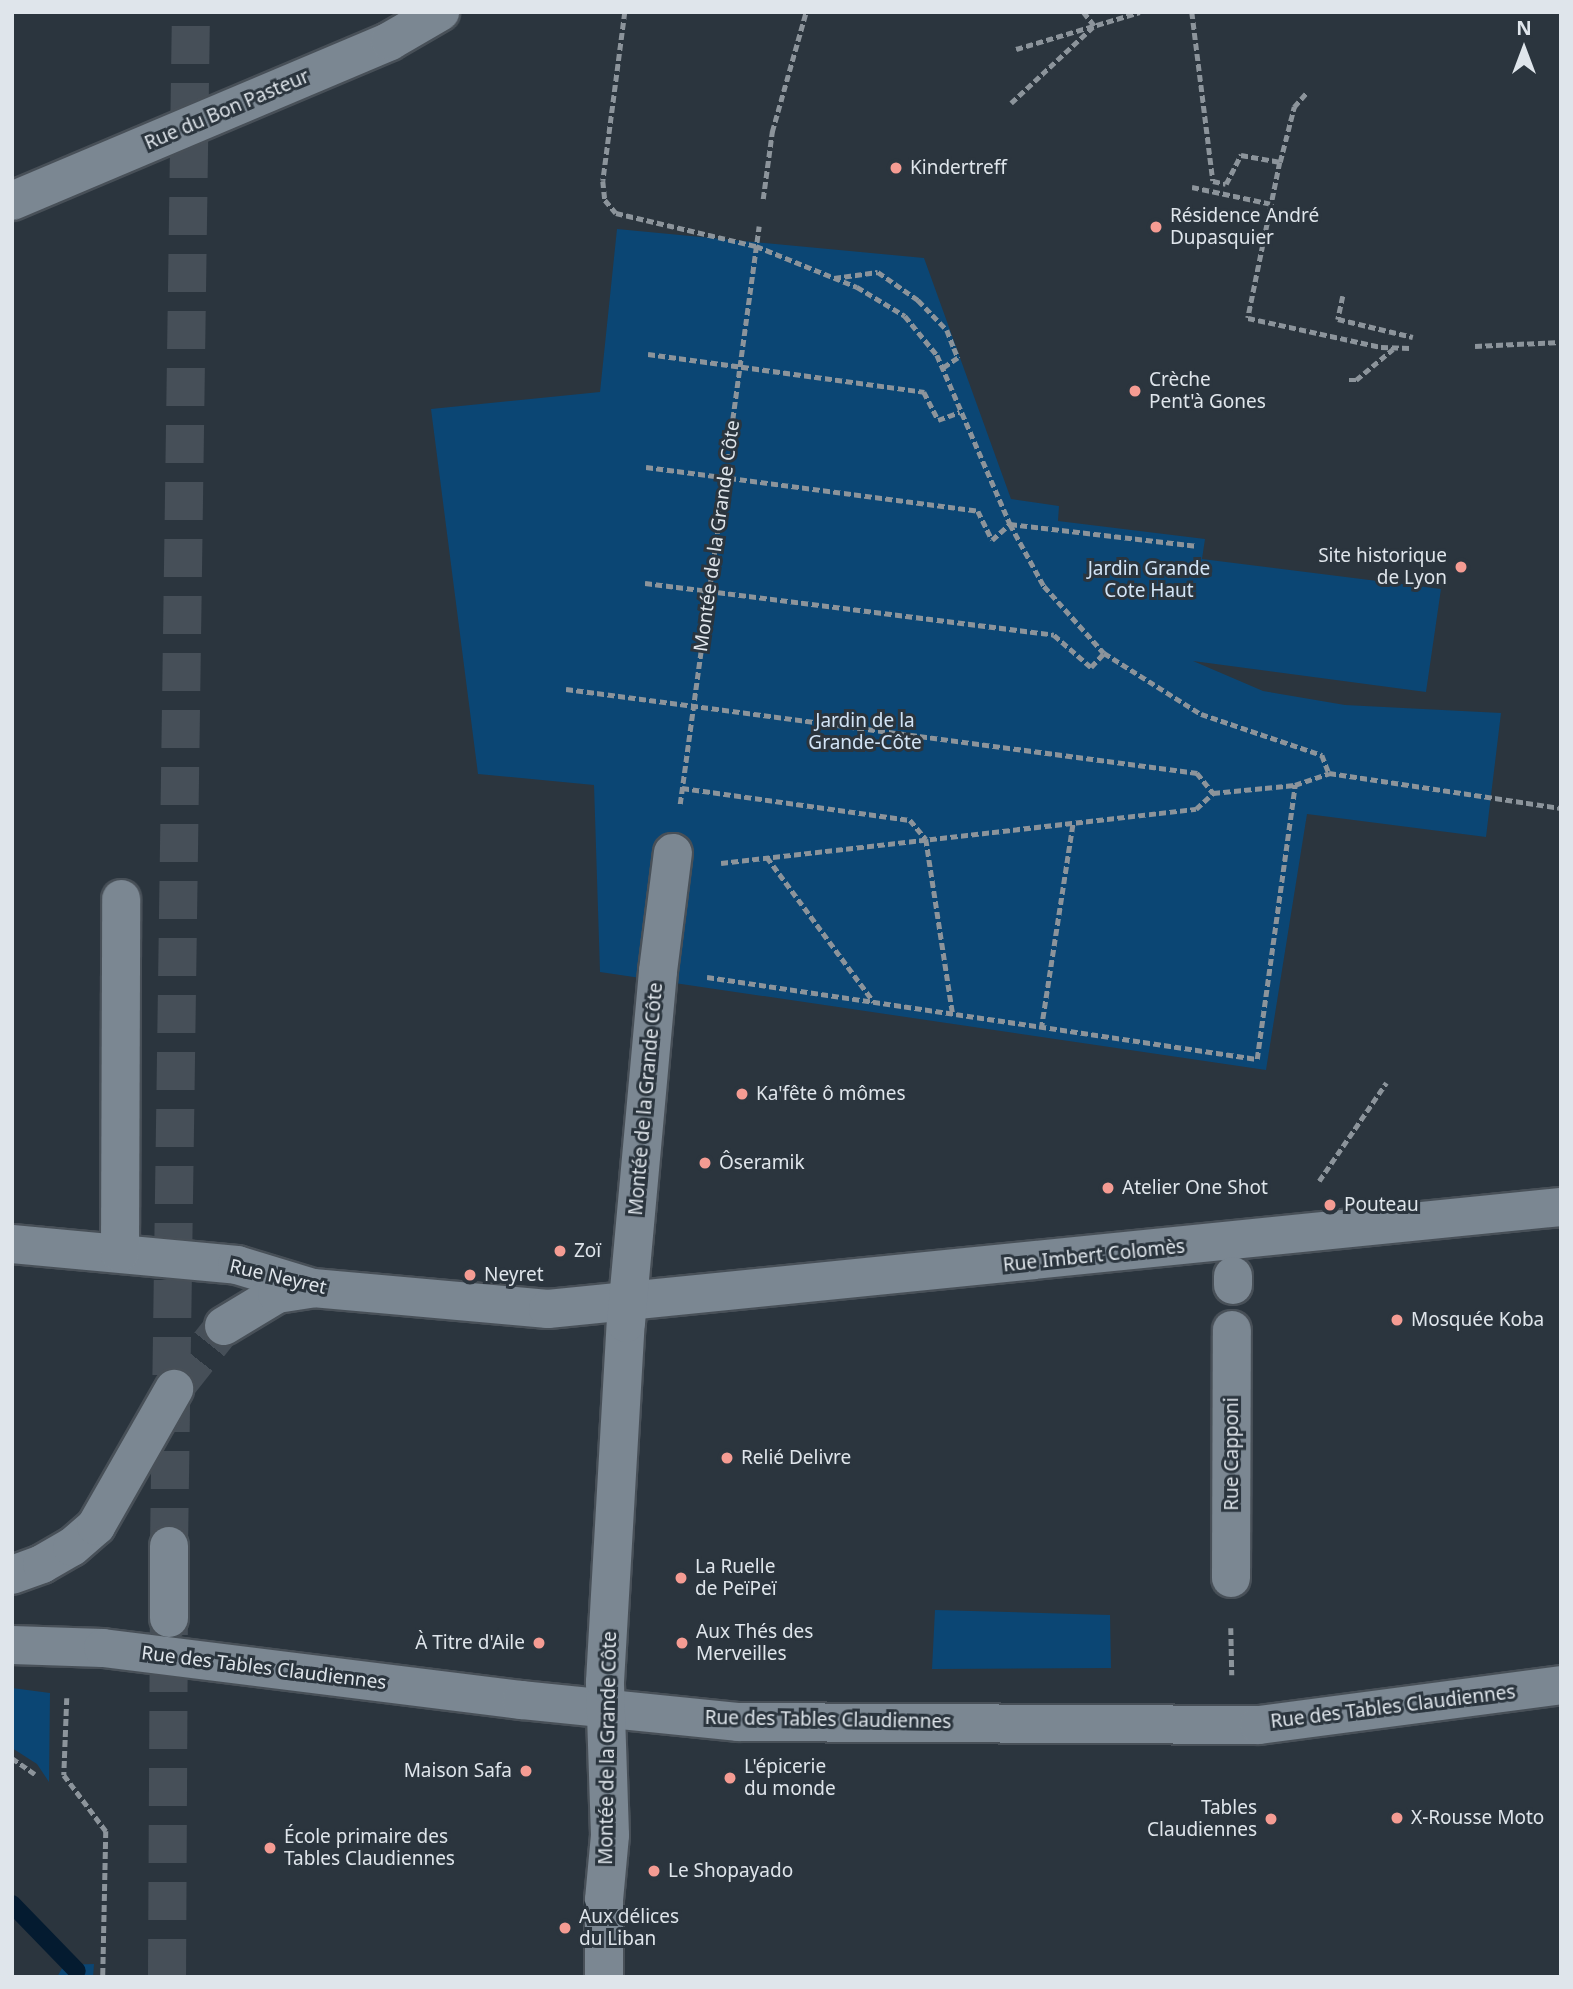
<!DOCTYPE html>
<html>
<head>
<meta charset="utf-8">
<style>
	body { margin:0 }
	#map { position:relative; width:1573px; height:1989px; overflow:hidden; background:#2b353e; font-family:"Noto Sans",sans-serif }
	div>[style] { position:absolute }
	.green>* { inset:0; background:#0b4674 }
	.stream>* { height:18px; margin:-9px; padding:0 9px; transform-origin:9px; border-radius:9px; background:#041b30 }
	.minor-tunnel>* { height:38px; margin-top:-19px; transform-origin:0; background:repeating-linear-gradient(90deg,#464f58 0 38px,transparent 0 57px) }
	.path>* { height:4.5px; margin-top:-2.25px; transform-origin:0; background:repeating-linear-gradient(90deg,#8c949b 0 7px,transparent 0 10.5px) }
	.roads { filter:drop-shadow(2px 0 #485058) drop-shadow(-2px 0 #485058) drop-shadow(0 2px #485058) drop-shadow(0 -2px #485058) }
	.minor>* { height:38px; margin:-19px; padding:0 19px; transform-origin:19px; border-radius:19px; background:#7b8792 }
	.dots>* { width:19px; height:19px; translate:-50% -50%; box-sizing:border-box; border:4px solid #2b353e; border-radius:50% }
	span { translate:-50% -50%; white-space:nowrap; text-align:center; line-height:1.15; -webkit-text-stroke:6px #2b353e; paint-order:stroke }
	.street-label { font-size:19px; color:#dfe5eb }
	.poi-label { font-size:19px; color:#dfe5eb }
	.left { translate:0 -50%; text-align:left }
	.right { translate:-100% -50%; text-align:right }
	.park-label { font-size:19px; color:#d2e4f6 }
	.frame { position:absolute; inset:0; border:14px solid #dfe5eb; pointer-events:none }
	.north { position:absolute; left:1489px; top:14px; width:70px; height:70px; -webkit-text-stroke:5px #2b353e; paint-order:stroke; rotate:0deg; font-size:19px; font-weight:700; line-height:28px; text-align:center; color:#dfe5eb }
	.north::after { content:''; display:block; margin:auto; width:24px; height:32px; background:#dfe5eb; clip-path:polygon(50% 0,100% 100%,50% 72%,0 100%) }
</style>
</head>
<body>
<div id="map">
	<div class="green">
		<div style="clip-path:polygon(617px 229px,924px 258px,1011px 499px,1059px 506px,1058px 521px,1205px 539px,1202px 559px,1441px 589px,1426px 692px,1193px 661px,1263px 691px,1345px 705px,1501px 713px,1486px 837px,1307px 814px,1266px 1070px,600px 972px,594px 785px,478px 774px,431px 409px,600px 392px)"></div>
		<div style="clip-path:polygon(935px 1610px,1110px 1615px,1111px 1668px,932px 1669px)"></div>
		<div style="clip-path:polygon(12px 1688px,50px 1693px,49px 1782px,37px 1764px,12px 1748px)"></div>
		<div style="clip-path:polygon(94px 1964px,93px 1977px,57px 1977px,64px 1965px)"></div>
	</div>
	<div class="stream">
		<div style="left:12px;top:1904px;width:93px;rotate:45.9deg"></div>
	</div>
	<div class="minor-tunnel">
		<div style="left:174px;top:1389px;width:80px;rotate:-51.6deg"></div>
		<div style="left:169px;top:1546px;width:1534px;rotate:-89.18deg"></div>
		<div style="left:167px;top:1977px;width:355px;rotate:-89.7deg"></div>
	</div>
	<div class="path">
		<div style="left:625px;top:12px;width:170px;rotate:97.4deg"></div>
		<div style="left:603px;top:181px;width:19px;rotate:84deg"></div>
		<div style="left:605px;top:200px;width:17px;rotate:50deg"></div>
		<div style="left:616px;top:213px;width:144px;rotate:13.3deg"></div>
		<div style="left:756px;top:246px;width:109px;rotate:22.1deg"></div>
		<div style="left:857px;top:287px;width:56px;rotate:31.1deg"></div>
		<div style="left:905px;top:316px;width:50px;rotate:50.6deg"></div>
		<div style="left:937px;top:355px;width:184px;rotate:66.6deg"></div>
		<div style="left:1010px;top:524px;width:71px;rotate:61.3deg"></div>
		<div style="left:1044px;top:586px;width:90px;rotate:48.2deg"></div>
		<div style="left:1104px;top:653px;width:115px;rotate:32.2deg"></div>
		<div style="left:1201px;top:714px;width:128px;rotate:18.7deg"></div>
		<div style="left:1322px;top:755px;width:19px;rotate:69deg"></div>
		<div style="left:1329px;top:773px;width:235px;rotate:8.6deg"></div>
		<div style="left:1192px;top:12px;width:170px;rotate:82.9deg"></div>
		<div style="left:1213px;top:181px;width:13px;rotate:13deg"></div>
		<div style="left:1226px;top:184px;width:33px;rotate:-63deg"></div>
		<div style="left:1241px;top:155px;width:40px;rotate:10deg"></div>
		<div style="left:1280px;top:162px;width:159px;rotate:101.6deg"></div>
		<div style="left:1248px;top:318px;width:136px;rotate:12.3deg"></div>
		<div style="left:1381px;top:347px;width:29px;rotate:2deg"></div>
		<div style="left:1016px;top:49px;width:129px;rotate:-16.6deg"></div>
		<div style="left:1011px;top:103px;width:113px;rotate:-42.9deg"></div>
		<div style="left:1094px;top:26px;width:18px;rotate:-128deg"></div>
		<div style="left:1280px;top:162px;width:57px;rotate:-75.7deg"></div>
		<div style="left:1294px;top:107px;width:20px;rotate:-49deg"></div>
		<div style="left:1192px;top:187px;width:82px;rotate:12deg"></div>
		<div style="left:763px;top:199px;width:68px;rotate:-82.3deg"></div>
		<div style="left:772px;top:132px;width:125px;rotate:-74.2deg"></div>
		<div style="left:834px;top:278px;width:44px;rotate:-7.8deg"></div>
		<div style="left:878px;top:272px;width:49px;rotate:35deg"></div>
		<div style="left:918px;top:300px;width:42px;rotate:46deg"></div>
		<div style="left:947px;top:330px;width:19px;rotate:69deg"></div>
		<div style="left:954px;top:348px;width:11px;rotate:68deg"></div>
		<div style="left:958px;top:358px;width:18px;rotate:146deg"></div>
		<div style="left:1343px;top:296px;width:24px;rotate:102deg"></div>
		<div style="left:1338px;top:319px;width:77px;rotate:13.5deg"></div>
		<div style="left:1475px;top:346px;width:86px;rotate:-2.7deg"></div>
		<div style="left:648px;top:354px;width:279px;rotate:7.8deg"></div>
		<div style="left:924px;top:392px;width:31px;rotate:63deg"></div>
		<div style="left:938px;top:420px;width:23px;rotate:-20deg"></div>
		<div style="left:1349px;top:380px;width:7px"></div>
		<div style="left:1356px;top:380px;width:48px;rotate:-40deg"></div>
		<div style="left:646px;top:467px;width:335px;rotate:7.5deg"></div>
		<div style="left:978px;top:511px;width:32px;rotate:64deg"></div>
		<div style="left:992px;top:540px;width:24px;rotate:-42deg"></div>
		<div style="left:1010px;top:524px;width:187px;rotate:6.7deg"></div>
		<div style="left:645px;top:583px;width:412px;rotate:7.2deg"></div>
		<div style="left:1054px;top:635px;width:49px;rotate:40.9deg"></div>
		<div style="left:1091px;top:667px;width:19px;rotate:-47deg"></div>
		<div style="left:566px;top:689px;width:637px;rotate:7.58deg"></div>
		<div style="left:1197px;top:773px;width:26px;rotate:51deg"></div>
		<div style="left:1213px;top:793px;width:82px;rotate:-5.6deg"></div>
		<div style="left:1295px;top:785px;width:36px;rotate:-19deg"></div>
		<div style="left:682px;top:788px;width:230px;rotate:8deg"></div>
		<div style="left:910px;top:820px;width:25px;rotate:50deg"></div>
		<div style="left:926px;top:839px;width:178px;rotate:81.3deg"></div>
		<div style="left:680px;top:804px;width:583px;rotate:-82.22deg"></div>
		<div style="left:767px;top:857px;width:180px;rotate:53.6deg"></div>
		<div style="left:721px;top:863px;width:478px;rotate:-6.5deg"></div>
		<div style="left:1196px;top:809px;width:23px;rotate:-43deg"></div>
		<div style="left:707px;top:977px;width:556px;rotate:8.48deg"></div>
		<div style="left:1257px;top:1059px;width:277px;rotate:-82.1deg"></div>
		<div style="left:1041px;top:1029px;width:208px;rotate:-81.2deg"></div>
		<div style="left:1319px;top:1181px;width:119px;rotate:-55.6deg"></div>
		<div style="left:1231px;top:1628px;width:47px;rotate:88.8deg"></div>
		<div style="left:67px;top:1698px;width:77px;rotate:92.2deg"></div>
		<div style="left:64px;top:1775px;width:70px;rotate:53.1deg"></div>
		<div style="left:106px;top:1831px;width:146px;rotate:91.2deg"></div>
		<div style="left:12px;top:1758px;width:28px;rotate:35deg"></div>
	</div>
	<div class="roads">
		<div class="minor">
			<div style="left:12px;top:201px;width:410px;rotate:-22.9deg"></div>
			<div style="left:390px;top:41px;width:58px;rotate:-30.1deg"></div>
			<div style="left:12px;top:1244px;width:226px;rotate:5.3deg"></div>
			<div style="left:237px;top:1265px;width:79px;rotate:16.8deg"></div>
			<div style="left:313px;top:1288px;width:236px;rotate:5.1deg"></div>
			<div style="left:548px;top:1309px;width:1018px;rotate:-5.75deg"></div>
			<div style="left:120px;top:1253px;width:354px;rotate:-89.8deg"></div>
			<div style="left:1233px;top:1276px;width:9px;rotate:90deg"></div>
			<div style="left:224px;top:1326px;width:62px;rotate:-31.1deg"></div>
			<div style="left:277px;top:1294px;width:36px;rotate:-9deg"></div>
			<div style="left:12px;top:1575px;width:32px;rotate:-20deg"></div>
			<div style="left:42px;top:1564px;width:34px;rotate:-30deg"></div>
			<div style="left:72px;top:1547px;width:32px;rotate:-41deg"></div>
			<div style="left:96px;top:1526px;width:158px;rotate:-60.3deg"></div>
			<div style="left:1231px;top:1578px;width:248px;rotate:-89.8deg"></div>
			<div style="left:169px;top:1618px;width:72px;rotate:-90deg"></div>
			<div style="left:12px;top:1645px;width:91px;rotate:1.9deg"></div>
			<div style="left:103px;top:1648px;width:422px;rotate:7.1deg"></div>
			<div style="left:522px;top:1700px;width:217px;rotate:5.8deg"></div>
			<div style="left:738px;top:1722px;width:521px;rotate:0.33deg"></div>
			<div style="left:1259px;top:1725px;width:305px;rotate:-7.5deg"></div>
			<div style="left:604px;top:1977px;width:77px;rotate:-90deg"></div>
			<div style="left:604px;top:1900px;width:65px;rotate:-84.7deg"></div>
			<div style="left:610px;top:1835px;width:153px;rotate:-91.9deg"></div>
			<div style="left:605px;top:1682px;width:360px;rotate:-86.7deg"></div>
			<div style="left:626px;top:1323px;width:353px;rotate:-84.8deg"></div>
			<div style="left:658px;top:971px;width:119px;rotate:-82.8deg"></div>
		</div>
	</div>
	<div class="dots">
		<div style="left:896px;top:168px;background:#f59c93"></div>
		<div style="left:1156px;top:227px;background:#f59c93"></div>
		<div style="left:1135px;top:391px;background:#f59c93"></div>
		<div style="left:1461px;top:567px;background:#f59c93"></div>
		<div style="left:742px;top:1094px;background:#f59c93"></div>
		<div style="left:705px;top:1163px;background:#f59c93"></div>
		<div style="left:1108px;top:1188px;background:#f59c93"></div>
		<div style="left:1330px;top:1205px;background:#f59c93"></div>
		<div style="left:560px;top:1251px;background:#f59c93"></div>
		<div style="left:470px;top:1275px;background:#f59c93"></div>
		<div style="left:1397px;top:1320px;background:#f59c93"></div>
		<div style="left:727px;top:1458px;background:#f59c93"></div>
		<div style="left:681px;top:1578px;background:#f59c93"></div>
		<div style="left:539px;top:1643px;background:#f59c93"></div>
		<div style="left:682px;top:1643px;background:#f59c93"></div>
		<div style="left:526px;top:1771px;background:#f59c93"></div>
		<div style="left:730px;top:1778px;background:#f59c93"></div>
		<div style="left:1397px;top:1818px;background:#f59c93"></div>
		<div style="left:1271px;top:1819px;background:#f59c93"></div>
		<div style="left:270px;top:1848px;background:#f59c93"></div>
		<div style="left:654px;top:1871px;background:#f59c93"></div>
		<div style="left:565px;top:1928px;background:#f59c93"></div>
	</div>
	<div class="street-label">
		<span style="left:227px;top:110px;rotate:-23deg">Rue du Bon Pasteur</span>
		<span style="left:717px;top:536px;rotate:-82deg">Montée de la Grande Côte</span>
		<span style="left:646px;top:1099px;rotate:-85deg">Montée de la Grande Côte</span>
		<span style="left:1094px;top:1256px;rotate:-6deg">Rue Imbert Colomès</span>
		<span style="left:278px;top:1277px;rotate:13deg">Rue Neyret</span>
		<span style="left:1232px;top:1454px;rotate:-90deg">Rue Capponi</span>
		<span style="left:264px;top:1668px;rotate:7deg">Rue des Tables Claudiennes</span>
		<span style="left:1393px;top:1707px;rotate:-7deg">Rue des Tables Claudiennes</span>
		<span style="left:828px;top:1720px;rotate:1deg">Rue des Tables Claudiennes</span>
		<span style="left:608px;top:1748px;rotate:-89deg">Montée de la Grande Côte</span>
	</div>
	<div class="poi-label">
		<span class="left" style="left:910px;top:168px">Kindertreff</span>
		<span class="left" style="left:1170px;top:227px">Résidence André<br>Dupasquier</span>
		<span class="left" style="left:1149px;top:391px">Crèche<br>Pent'à Gones</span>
		<span class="right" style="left:1447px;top:567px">Site historique<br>de Lyon</span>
		<span class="left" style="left:756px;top:1094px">Ka'fête ô mômes</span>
		<span class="left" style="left:719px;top:1163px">Ôseramik</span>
		<span class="left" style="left:1122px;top:1188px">Atelier One Shot</span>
		<span class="left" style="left:1344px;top:1205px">Pouteau</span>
		<span class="left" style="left:574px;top:1251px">Zoï</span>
		<span class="left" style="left:484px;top:1275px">Neyret</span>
		<span class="left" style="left:1411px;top:1320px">Mosquée Koba</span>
		<span class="left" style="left:741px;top:1458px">Relié Delivre</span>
		<span class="left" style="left:695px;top:1578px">La Ruelle<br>de PeïPeï</span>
		<span class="left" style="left:696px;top:1643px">Aux Thés des<br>Merveilles</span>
		<span class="right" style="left:525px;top:1643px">À Titre d'Aile</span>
		<span class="left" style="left:744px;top:1778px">L'épicerie<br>du monde</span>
		<span class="right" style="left:512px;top:1771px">Maison Safa</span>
		<span class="right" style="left:1257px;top:1819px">Tables<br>Claudiennes</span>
		<span class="left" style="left:1411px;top:1818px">X-Rousse Moto</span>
		<span class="left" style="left:284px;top:1848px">École primaire des<br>Tables Claudiennes</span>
		<span class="left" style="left:668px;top:1871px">Le Shopayado</span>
		<span class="left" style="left:579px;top:1928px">Aux délices<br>du Liban</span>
	</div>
	<div class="park-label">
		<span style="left:1149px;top:580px">Jardin Grande<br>Cote Haut</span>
		<span style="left:865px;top:732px">Jardin de la<br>Grande-Côte</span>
	</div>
	<div class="frame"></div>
	<div class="north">N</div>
</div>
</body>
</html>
